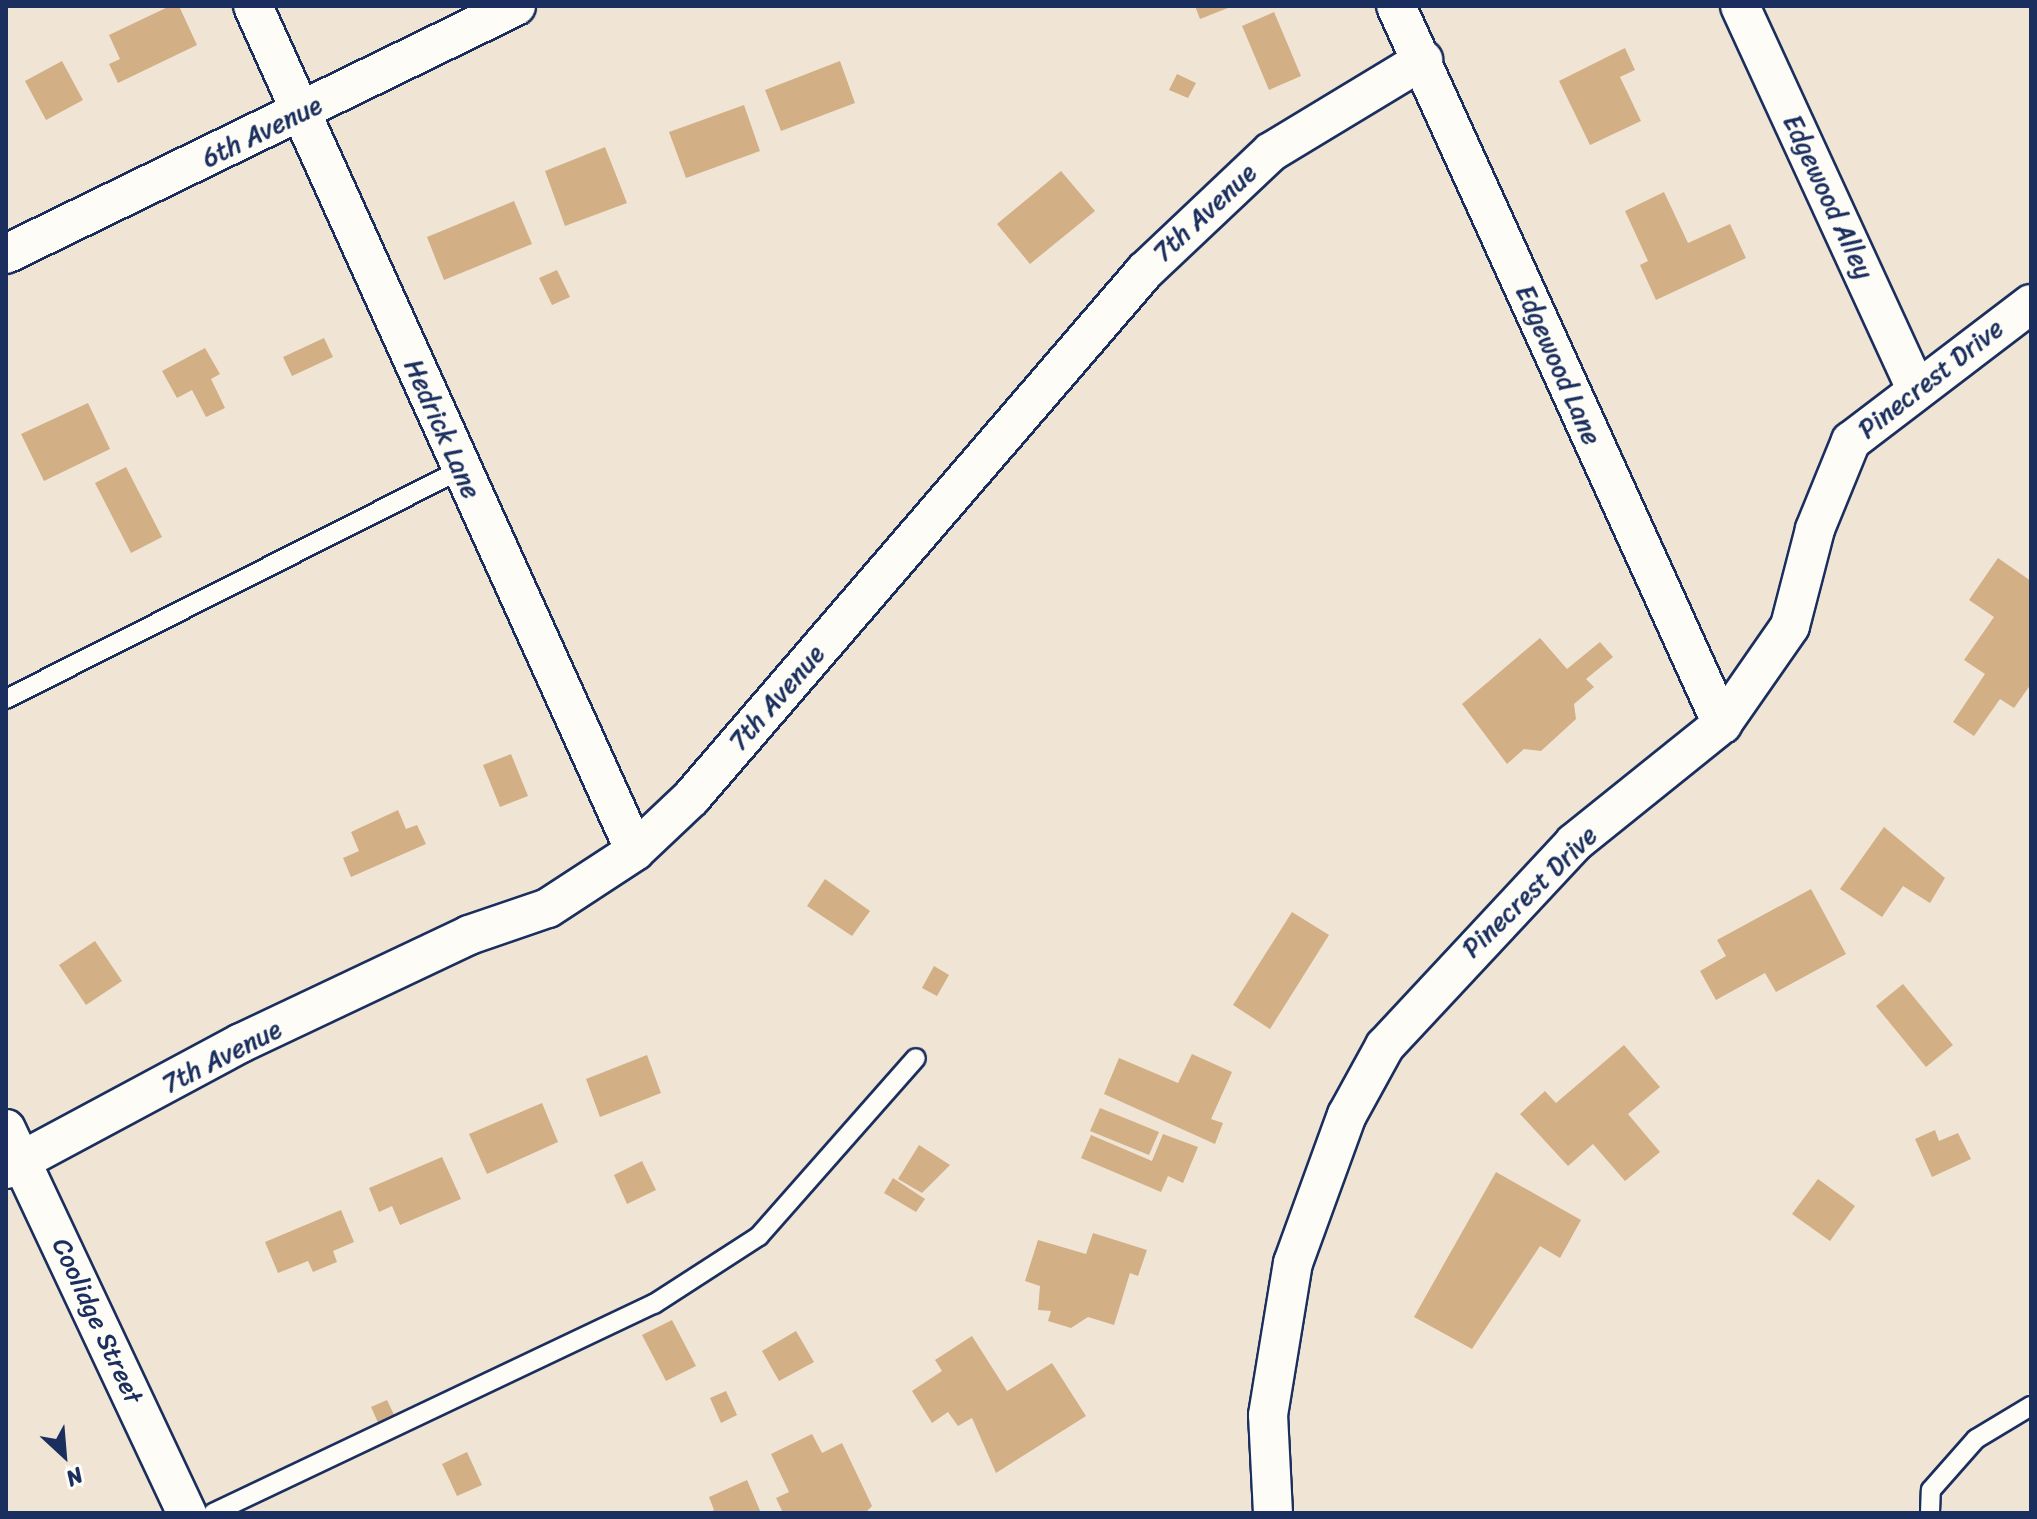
<!DOCTYPE html>
<html>
<head>
<meta charset="utf-8">
<style>
	body { margin:0 }
	#map { position:relative; width:2037px; height:1519px; overflow:hidden; background:#f0e5d5; font-family:Sriracha,sans-serif }
	div>[style] { position:absolute }
	.building>* { inset:0; background:#d2af85 }
	.roads { filter:drop-shadow(2px 0 #1b2f5e) drop-shadow(-2px 0 #1b2f5e) drop-shadow(0 2px #1b2f5e) drop-shadow(0 -2px #1b2f5e) }
	.service>* { height:18px; margin:-9px; padding:0 9px; transform-origin:9px; border-radius:9px; background:#fdfcf7 }
	.minor>* { height:38px; margin:-19px; padding:0 19px; transform-origin:19px; border-radius:19px; background:#fdfcf7 }
	span { translate:-50% -50%; white-space:nowrap; text-align:center; line-height:1.15; -webkit-text-stroke:7px #fdfcf7; paint-order:stroke }
	.street-label { font-size:26px; color:#1b2f5e }
	.frame { position:absolute; inset:0; border:8px solid #1b2f5e; pointer-events:none }
	.north { position:absolute; left:24px; top:1415px; width:80px; height:80px; -webkit-text-stroke:6px #fdfcf7; paint-order:stroke; rotate:154deg; font-size:22px; font-weight:700; line-height:32px; text-align:center; color:#1b2f5e }
	.north::after { content:''; display:block; margin:auto; width:28px; height:36px; background:#1b2f5e; clip-path:polygon(50% 0,100% 100%,50% 72%,0 100%) }
</style>
</head>
<body>
<div id="map">
	<div class="building">
		<div style="clip-path:polygon(170px 6px,179px 6px,197px 45px,118px 83px,109px 64px,120px 59px,109px 35px)"></div>
		<div style="clip-path:polygon(1195px 6px,1233px 6px,1200px 19px)"></div>
		<div style="clip-path:polygon(1274px 12px,1301px 76px,1269px 90px,1242px 26px)"></div>
		<div style="clip-path:polygon(1625px 48px,1635px 70px,1620px 77px,1641px 121px,1590px 145px,1559px 81px)"></div>
		<div style="clip-path:polygon(62px 61px,83px 100px,46px 120px,25px 81px)"></div>
		<div style="clip-path:polygon(840px 61px,855px 103px,781px 131px,765px 90px)"></div>
		<div style="clip-path:polygon(1177px 74px,1196px 83px,1188px 98px,1169px 90px)"></div>
		<div style="clip-path:polygon(744px 105px,760px 151px,686px 178px,669px 132px)"></div>
		<div style="clip-path:polygon(605px 147px,627px 203px,565px 226px,545px 171px)"></div>
		<div style="clip-path:polygon(1061px 171px,1095px 211px,1030px 264px,997px 224px)"></div>
		<div style="clip-path:polygon(1664px 192px,1688px 243px,1730px 224px,1746px 258px,1656px 300px,1640px 265px,1648px 261px,1625px 211px)"></div>
		<div style="clip-path:polygon(514px 201px,532px 244px,444px 280px,427px 237px)"></div>
		<div style="clip-path:polygon(557px 270px,570px 297px,552px 305px,539px 278px)"></div>
		<div style="clip-path:polygon(324px 338px,333px 357px,292px 376px,283px 357px)"></div>
		<div style="clip-path:polygon(205px 348px,220px 374px,211px 379px,225px 408px,206px 417px,192px 390px,177px 398px,162px 371px)"></div>
		<div style="clip-path:polygon(88px 403px,110px 449px,44px 481px,21px 434px)"></div>
		<div style="clip-path:polygon(126px 467px,162px 537px,131px 553px,95px 483px)"></div>
		<div style="clip-path:polygon(1998px 558px,2031px 581px,2031px 684px,2014px 708px,2000px 699px,1974px 736px,1953px 722px,1985px 674px,1964px 660px,1994px 617px,1969px 600px)"></div>
		<div style="clip-path:polygon(1540px 638px,1567px 669px,1600px 642px,1613px 657px,1586px 679px,1594px 687px,1574px 704px,1576px 719px,1541px 751px,1524px 749px,1507px 764px,1462px 704px)"></div>
		<div style="clip-path:polygon(511px 754px,528px 796px,500px 807px,483px 765px)"></div>
		<div style="clip-path:polygon(398px 810px,406px 829px,417px 825px,426px 844px,351px 877px,343px 858px,359px 851px,351px 832px)"></div>
		<div style="clip-path:polygon(1884px 827px,1945px 878px,1930px 903px,1903px 886px,1882px 917px,1840px 889px)"></div>
		<div style="clip-path:polygon(825px 879px,870px 911px,852px 936px,807px 906px)"></div>
		<div style="clip-path:polygon(1811px 889px,1846px 954px,1776px 992px,1765px 973px,1716px 1000px,1700px 971px,1726px 956px,1717px 940px)"></div>
		<div style="clip-path:polygon(1292px 912px,1329px 935px,1270px 1029px,1233px 1005px)"></div>
		<div style="clip-path:polygon(95px 941px,122px 981px,86px 1005px,59px 965px)"></div>
		<div style="clip-path:polygon(934px 966px,949px 975px,937px 996px,922px 988px)"></div>
		<div style="clip-path:polygon(1903px 984px,1953px 1045px,1926px 1067px,1876px 1006px)"></div>
		<div style="clip-path:polygon(1624px 1045px,1660px 1087px,1628px 1114px,1660px 1152px,1625px 1181px,1593px 1144px,1568px 1166px,1520px 1114px,1545px 1091px,1556px 1103px)"></div>
		<div style="clip-path:polygon(1192px 1054px,1232px 1072px,1211px 1119px,1223px 1123px,1215px 1144px,1104px 1094px,1119px 1058px,1178px 1083px)"></div>
		<div style="clip-path:polygon(647px 1055px,661px 1093px,600px 1117px,586px 1079px)"></div>
		<div style="clip-path:polygon(542px 1103px,558px 1142px,487px 1174px,469px 1134px)"></div>
		<div style="clip-path:polygon(1100px 1108px,1159px 1132px,1149px 1155px,1090px 1131px)"></div>
		<div style="clip-path:polygon(1935px 1130px,1939px 1141px,1958px 1133px,1971px 1159px,1932px 1177px,1915px 1139px)"></div>
		<div style="clip-path:polygon(1163px 1134px,1198px 1147px,1183px 1183px,1168px 1176px,1161px 1192px,1081px 1158px,1091px 1135px,1152px 1161px)"></div>
		<div style="clip-path:polygon(919px 1145px,950px 1165px,922px 1193px,898px 1179px)"></div>
		<div style="clip-path:polygon(442px 1157px,461px 1199px,400px 1225px,392px 1206px,379px 1212px,369px 1188px)"></div>
		<div style="clip-path:polygon(642px 1161px,656px 1190px,627px 1204px,614px 1175px)"></div>
		<div style="clip-path:polygon(1496px 1172px,1581px 1220px,1560px 1258px,1540px 1246px,1472px 1349px,1414px 1317px)"></div>
		<div style="clip-path:polygon(893px 1178px,925px 1199px,916px 1212px,884px 1193px)"></div>
		<div style="clip-path:polygon(1818px 1179px,1855px 1206px,1830px 1241px,1792px 1214px)"></div>
		<div style="clip-path:polygon(341px 1210px,354px 1242px,333px 1251px,337px 1262px,313px 1272px,308px 1261px,278px 1273px,265px 1242px)"></div>
		<div style="clip-path:polygon(1093px 1233px,1147px 1250px,1138px 1276px,1130px 1273px,1114px 1325px,1088px 1317px,1071px 1328px,1048px 1321px,1051px 1311px,1038px 1310px,1040px 1286px,1025px 1281px,1038px 1240px,1086px 1254px)"></div>
		<div style="clip-path:polygon(672px 1320px,696px 1366px,666px 1381px,642px 1335px)"></div>
		<div style="clip-path:polygon(796px 1331px,814px 1362px,779px 1381px,762px 1351px)"></div>
		<div style="clip-path:polygon(972px 1336px,1007px 1391px,1052px 1363px,1086px 1416px,996px 1473px,972px 1418px,958px 1426px,948px 1412px,932px 1423px,912px 1391px,942px 1371px,935px 1360px)"></div>
		<div style="clip-path:polygon(726px 1391px,737px 1415px,721px 1423px,710px 1398px)"></div>
		<div style="clip-path:polygon(387px 1400px,396px 1419px,380px 1427px,371px 1407px)"></div>
		<div style="clip-path:polygon(812px 1434px,822px 1453px,842px 1443px,872px 1506px,865px 1513px,783px 1513px,776px 1498px,789px 1492px,771px 1454px)"></div>
		<div style="clip-path:polygon(467px 1452px,482px 1485px,457px 1496px,442px 1464px)"></div>
		<div style="clip-path:polygon(747px 1480px,761px 1513px,708px 1513px,714px 1510px,709px 1497px)"></div>
	</div>
	<div class="roads">
		<div class="service">
			<div style="left:6px;top:699px;width:508px;rotate:-26.77deg"></div>
			<div style="left:213px;top:1513px;width:488px;rotate:-25.4deg"></div>
			<div style="left:654px;top:1304px;width:125px;rotate:-32.9deg"></div>
			<div style="left:759px;top:1236px;width:237px;rotate:-48.6deg"></div>
			<div style="left:1930px;top:1513px;width:23px;rotate:-88deg"></div>
			<div style="left:1931px;top:1490px;width:68px;rotate:-48.6deg"></div>
			<div style="left:1976px;top:1439px;width:64px;rotate:-31deg"></div>
		</div>
		<div class="minor">
			<div style="left:253px;top:6px;width:927px;rotate:65.67deg"></div>
			<div style="left:1396px;top:6px;width:789px;rotate:65.58deg"></div>
			<div style="left:1740px;top:6px;width:421px;rotate:65.3deg"></div>
			<div style="left:6px;top:254px;width:567px;rotate:-25.93deg"></div>
			<div style="left:6px;top:1129px;width:425px;rotate:64.8deg"></div>
			<div style="left:6px;top:1169px;width:267px;rotate:-28.2deg"></div>
			<div style="left:241px;top:1043px;width:252px;rotate:-25.3deg"></div>
			<div style="left:469px;top:935px;width:83px;rotate:-18.9deg"></div>
			<div style="left:548px;top:908px;width:104px;rotate:-33.2deg"></div>
			<div style="left:635px;top:851px;width:77px;rotate:-43.4deg"></div>
			<div style="left:691px;top:798px;width:696px;rotate:-49.26deg"></div>
			<div style="left:1145px;top:271px;width:173px;rotate:-43.4deg"></div>
			<div style="left:1271px;top:152px;width:178px;rotate:-31.2deg"></div>
			<div style="left:1273px;top:1513px;width:98px;rotate:-92.9deg"></div>
			<div style="left:1268px;top:1415px;width:154px;rotate:-80.7deg"></div>
			<div style="left:1293px;top:1263px;width:158px;rotate:-70deg"></div>
			<div style="left:1347px;top:1115px;width:79px;rotate:-61.2deg"></div>
			<div style="left:1385px;top:1046px;width:277px;rotate:-47deg"></div>
			<div style="left:1574px;top:843px;width:190px;rotate:-38.8deg"></div>
			<div style="left:1722px;top:724px;width:119px;rotate:-55.2deg"></div>
			<div style="left:1790px;top:626px;width:100px;rotate:-75.5deg"></div>
			<div style="left:1815px;top:529px;width:95px;rotate:-67.8deg"></div>
			<div style="left:1851px;top:441px;width:226px;rotate:-37.3deg"></div>
		</div>
	</div>
	<div class="street-label">
		<span style="left:262px;top:132px;rotate:-26deg">6th Avenue</span>
		<span style="left:1828px;top:197px;rotate:65deg">Edgewood Alley</span>
		<span style="left:1205px;top:213px;rotate:-43deg">7th Avenue</span>
		<span style="left:1558px;top:365px;rotate:66deg">Edgewood Lane</span>
		<span style="left:1931px;top:379px;rotate:-38deg">Pinecrest Drive</span>
		<span style="left:442px;top:429px;rotate:66deg">Hedrick Lane</span>
		<span style="left:777px;top:698px;rotate:-49deg">7th Avenue</span>
		<span style="left:1530px;top:892px;rotate:-44deg">Pinecrest Drive</span>
		<span style="left:222px;top:1057px;rotate:-27deg">7th Avenue</span>
		<span style="left:97px;top:1321px;rotate:65deg">Coolidge Street</span>
	</div>
	<div class="frame"></div>
	<div class="north">N</div>
</div>
</body>
</html>
